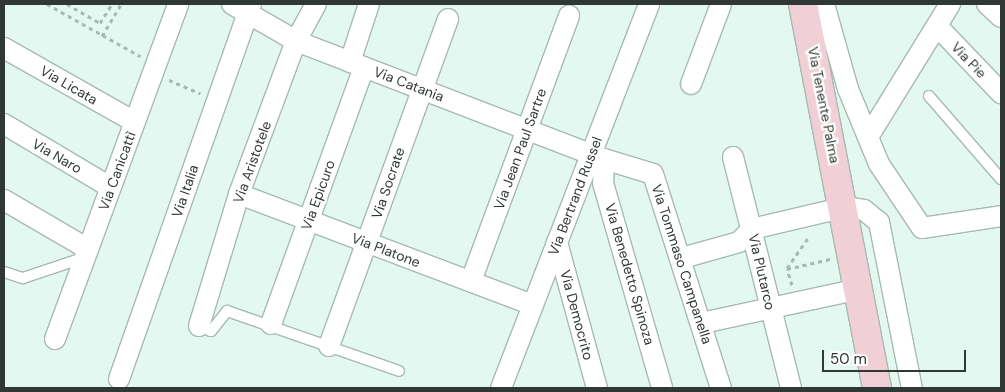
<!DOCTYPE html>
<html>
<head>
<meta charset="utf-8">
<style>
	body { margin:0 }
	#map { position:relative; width:1005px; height:392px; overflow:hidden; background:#e3f8f0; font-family:"DM Sans",sans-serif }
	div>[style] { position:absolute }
	.path>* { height:3px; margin-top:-1.5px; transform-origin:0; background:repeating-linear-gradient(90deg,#a8b9b2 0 4px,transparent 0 8px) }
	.roads { filter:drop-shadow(1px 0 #a6bab2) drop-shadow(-1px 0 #a6bab2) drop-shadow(0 1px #a6bab2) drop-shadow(0 -1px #a6bab2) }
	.service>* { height:10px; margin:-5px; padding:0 5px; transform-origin:5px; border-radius:5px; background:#fff }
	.minor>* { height:20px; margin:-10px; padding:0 10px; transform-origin:10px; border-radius:10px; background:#fff }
	.secondary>* { height:28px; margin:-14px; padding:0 14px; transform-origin:14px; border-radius:14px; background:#f1cfd7 }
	span { translate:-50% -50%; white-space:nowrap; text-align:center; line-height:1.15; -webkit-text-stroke:4.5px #fff; paint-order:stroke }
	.street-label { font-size:14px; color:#303835 }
	.frame { position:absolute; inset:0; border:5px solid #303835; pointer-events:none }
	.scale { position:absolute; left:822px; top:350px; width:144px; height:22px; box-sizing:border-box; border:2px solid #303835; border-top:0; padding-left:6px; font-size:15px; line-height:18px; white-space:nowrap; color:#303835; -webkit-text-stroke:4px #fff; paint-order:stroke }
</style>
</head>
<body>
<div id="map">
	<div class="path">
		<div style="left:47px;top:4px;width:107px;rotate:29.2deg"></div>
		<div style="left:67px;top:4px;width:38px;rotate:30deg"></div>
		<div style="left:100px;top:23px;width:22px;rotate:-58deg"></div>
		<div style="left:102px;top:36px;width:37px;rotate:-59deg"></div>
		<div style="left:169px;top:80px;width:34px;rotate:23deg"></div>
		<div style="left:787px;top:268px;width:39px;rotate:-55deg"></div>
		<div style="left:792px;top:285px;width:17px;rotate:-107deg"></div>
		<div style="left:787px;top:269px;width:44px;rotate:-13.1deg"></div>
	</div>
	<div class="roads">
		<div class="service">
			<div style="left:929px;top:96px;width:110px;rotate:49.1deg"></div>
			<div style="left:4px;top:272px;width:20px;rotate:18deg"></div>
			<div style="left:23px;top:278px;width:63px;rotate:-18.4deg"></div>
			<div style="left:199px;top:326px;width:13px;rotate:23deg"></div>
			<div style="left:211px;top:331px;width:26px;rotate:-51deg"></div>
			<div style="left:227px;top:311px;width:182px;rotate:19.2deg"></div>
		</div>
		<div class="minor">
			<div style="left:232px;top:4px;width:74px;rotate:30deg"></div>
			<div style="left:296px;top:41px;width:330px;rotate:21deg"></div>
			<div style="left:604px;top:159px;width:51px;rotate:17deg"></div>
			<div style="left:653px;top:174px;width:225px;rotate:72.4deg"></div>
			<div style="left:824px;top:4px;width:88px;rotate:74.2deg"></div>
			<div style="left:848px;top:89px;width:81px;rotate:67.5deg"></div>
			<div style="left:879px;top:164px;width:77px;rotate:56.1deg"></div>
			<div style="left:922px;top:228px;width:80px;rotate:-8.6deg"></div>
			<div style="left:987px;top:4px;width:19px;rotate:43deg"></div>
			<div style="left:937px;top:26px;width:93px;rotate:46.3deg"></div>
			<div style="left:4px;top:48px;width:150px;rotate:29.5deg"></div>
			<div style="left:350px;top:62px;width:61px;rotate:-71.9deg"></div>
			<div style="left:691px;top:84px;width:85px;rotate:-69.4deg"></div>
			<div style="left:4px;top:124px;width:123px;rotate:30.7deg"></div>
			<div style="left:868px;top:137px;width:156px;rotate:-58.3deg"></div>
			<div style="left:733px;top:157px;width:238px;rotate:75.9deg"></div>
			<div style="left:604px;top:159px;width:24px;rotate:92deg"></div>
			<div style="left:603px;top:183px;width:213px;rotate:73.9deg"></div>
			<div style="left:239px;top:194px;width:314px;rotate:20.7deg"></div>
			<div style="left:4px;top:200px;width:97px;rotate:30.3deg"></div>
			<div style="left:557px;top:242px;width:151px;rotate:74.7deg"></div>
			<div style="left:682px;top:258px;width:59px;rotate:-15.7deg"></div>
			<div style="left:739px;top:242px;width:18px;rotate:-45deg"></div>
			<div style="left:752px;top:229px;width:96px;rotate:-13.3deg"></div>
			<div style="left:845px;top:207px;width:19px;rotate:9deg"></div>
			<div style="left:864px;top:210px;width:19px;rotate:39deg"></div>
			<div style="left:879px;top:222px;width:169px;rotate:78.8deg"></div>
			<div style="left:471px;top:281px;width:283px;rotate:-69.7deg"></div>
			<div style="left:702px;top:323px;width:161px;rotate:-12.2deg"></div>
			<div style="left:271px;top:324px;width:273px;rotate:-70.1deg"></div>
			<div style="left:199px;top:326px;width:138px;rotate:-73.1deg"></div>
			<div style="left:239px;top:194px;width:163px;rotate:-69.6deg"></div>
			<div style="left:296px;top:41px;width:42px;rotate:-61.6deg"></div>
			<div style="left:55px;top:339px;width:357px;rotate:-69.8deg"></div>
			<div style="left:329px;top:346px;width:348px;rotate:-70deg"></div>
			<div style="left:119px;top:379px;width:398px;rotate:-70.6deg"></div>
			<div style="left:501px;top:388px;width:412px;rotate:-68.9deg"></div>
		</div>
		<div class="secondary">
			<div style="left:803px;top:4px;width:391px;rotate:79.1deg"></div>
		</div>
	</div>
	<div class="street-label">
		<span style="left:969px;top:60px;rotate:46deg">Via Pie</span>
		<span style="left:409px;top:84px;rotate:21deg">Via Catania</span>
		<span style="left:69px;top:85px;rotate:30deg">Via Licata</span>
		<span style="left:824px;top:105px;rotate:79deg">Via Tenente Palma</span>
		<span style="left:520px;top:149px;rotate:-70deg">Via Jean Paul Sartre</span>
		<span style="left:57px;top:156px;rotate:30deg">Via Naro</span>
		<span style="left:252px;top:162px;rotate:-70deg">Via Aristotele</span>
		<span style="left:117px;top:171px;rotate:-70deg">Via Canicattì</span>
		<span style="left:388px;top:183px;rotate:-71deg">Via Socrate</span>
		<span style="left:185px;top:191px;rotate:-71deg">Via Italia</span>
		<span style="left:318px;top:195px;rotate:-70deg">Via Epicuro</span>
		<span style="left:575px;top:196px;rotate:-69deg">Via Bertrand Russel</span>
		<span style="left:386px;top:250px;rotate:21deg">Via Platone</span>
		<span style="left:682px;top:264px;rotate:72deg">Via Tommaso Campanella</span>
		<span style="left:762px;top:272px;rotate:77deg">Via Plutarco</span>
		<span style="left:630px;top:274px;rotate:74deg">Via Benedetto Spinoza</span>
		<span style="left:577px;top:315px;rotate:75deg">Via Democrito</span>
	</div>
	<div class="frame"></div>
	<div class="scale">50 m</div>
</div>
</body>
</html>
